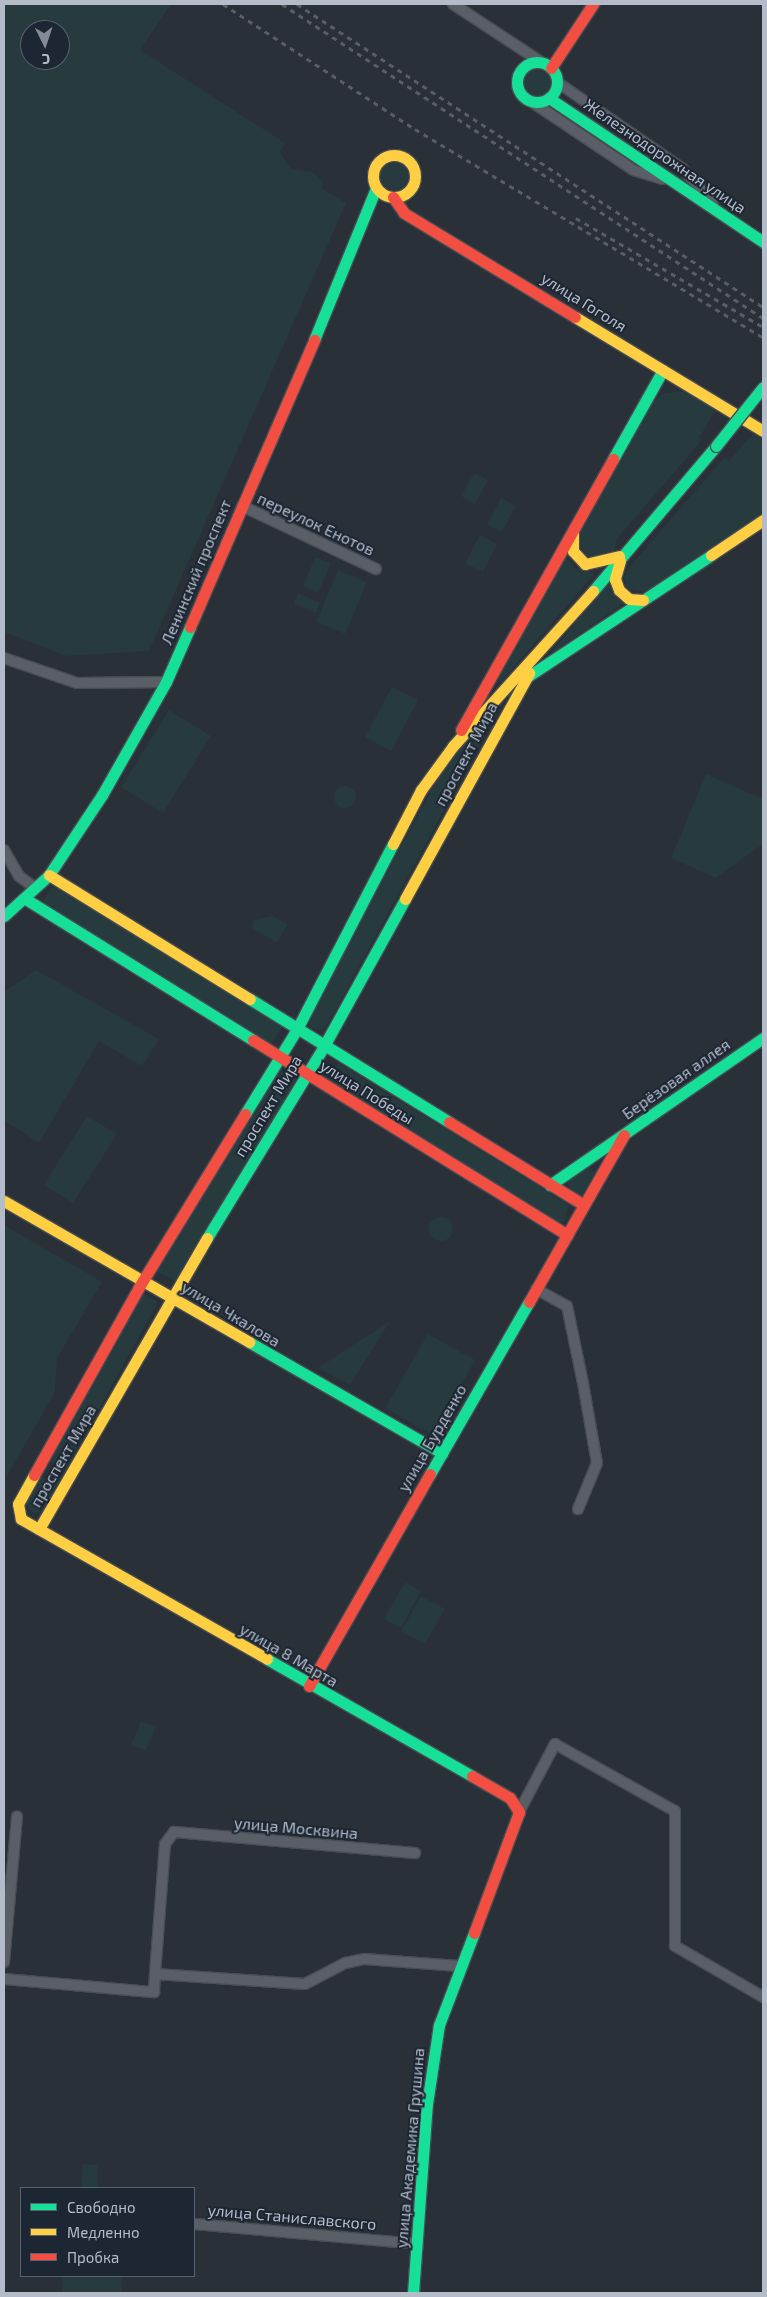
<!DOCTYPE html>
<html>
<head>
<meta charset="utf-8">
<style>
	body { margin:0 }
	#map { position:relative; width:767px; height:2297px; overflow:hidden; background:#2a3038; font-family:"Exo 2",sans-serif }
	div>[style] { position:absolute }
	.green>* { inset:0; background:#273a3e }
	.round { border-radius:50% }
	.roads { filter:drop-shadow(1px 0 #484c53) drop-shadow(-1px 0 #484c53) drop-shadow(0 1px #484c53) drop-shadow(0 -1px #484c53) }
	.street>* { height:10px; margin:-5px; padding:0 5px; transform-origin:5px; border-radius:5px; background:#5a5e66 }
	.fast>* { height:11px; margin:-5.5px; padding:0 5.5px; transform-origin:5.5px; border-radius:5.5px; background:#16e098 }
	.fast>.ring { margin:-5.5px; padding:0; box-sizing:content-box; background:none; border:11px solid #16e098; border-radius:50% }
	.slow>* { height:11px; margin:-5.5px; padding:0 5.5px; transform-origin:5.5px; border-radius:5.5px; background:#ffcf43 }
	.slow>.ring { margin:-5.5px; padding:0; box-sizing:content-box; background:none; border:11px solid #ffcf43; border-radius:50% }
	.jam>* { height:11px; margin:-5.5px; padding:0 5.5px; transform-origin:5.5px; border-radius:5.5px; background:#f24e42 }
	.rail>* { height:2.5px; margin-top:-1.25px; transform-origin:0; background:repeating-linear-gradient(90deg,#595d64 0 5px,transparent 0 10px) }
	.bridges { filter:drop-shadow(1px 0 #484c53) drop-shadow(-1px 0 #484c53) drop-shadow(0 1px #484c53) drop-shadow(0 -1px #484c53) }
	.fast-bridge>* { height:11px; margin:-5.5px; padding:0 5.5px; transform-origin:5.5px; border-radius:5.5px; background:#16e098 }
	span { translate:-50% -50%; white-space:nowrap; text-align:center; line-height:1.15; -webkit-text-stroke:4px #1d2633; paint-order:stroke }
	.street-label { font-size:16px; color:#b4bcc9 }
	.frame { position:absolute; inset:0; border:5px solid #b4bcc9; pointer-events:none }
	.legend { position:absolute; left:20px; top:2187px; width:175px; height:90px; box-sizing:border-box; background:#1d2633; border:1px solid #59626f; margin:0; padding:6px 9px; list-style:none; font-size:15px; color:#b4bcc9 }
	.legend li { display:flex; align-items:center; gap:10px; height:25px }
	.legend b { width:25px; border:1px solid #59626f }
	.north { position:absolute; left:20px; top:20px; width:50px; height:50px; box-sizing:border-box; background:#1d2633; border:1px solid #59626f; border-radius:50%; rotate:176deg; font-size:14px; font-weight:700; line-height:20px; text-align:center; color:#b4bcc9 }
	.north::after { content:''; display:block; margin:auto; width:18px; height:22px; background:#848b96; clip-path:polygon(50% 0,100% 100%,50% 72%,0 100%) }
</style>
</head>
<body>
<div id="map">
	<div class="green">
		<div style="clip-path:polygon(evenodd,4px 4px,171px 4px,140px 50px,285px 143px,280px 152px,291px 169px,312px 172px,323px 181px,322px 189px,346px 203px,149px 651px,66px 656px,4px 632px,4px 4px,30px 30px,60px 30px,60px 60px,30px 60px,30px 30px)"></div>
		<div class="round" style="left:521px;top:66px;width:32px;height:32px"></div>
		<div class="round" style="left:380px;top:162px;width:28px;height:28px"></div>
		<div style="clip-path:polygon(685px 391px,716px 409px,699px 438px,702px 440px,616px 540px,615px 550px,601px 557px,586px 556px,576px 538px,654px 401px,665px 393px)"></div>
		<div style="clip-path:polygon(753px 434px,763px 440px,763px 513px,648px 592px,627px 589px,624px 577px,628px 569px,724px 458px,729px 461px)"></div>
		<div style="clip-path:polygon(474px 473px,488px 480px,475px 504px,461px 496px)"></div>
		<div style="clip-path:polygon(501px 498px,516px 506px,502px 532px,487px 525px)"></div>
		<div style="clip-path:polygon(480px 535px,497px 544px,483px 572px,465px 563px)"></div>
		<div style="clip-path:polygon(565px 556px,575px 568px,595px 573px,501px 682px,497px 679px)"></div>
		<div style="clip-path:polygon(315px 557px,331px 563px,318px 593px,303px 586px)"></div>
		<div style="clip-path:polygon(338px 570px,367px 582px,345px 634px,316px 622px)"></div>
		<div style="clip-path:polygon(610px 581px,627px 601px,549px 655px)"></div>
		<div style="clip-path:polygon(298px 593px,320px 603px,316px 613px,294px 604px)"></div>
		<div style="clip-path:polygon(392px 687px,418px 700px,391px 751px,365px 737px)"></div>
		<div style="clip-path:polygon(169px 710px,211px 736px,163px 813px,121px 787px)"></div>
		<div style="clip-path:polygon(480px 726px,487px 731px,328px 1024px,321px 1030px,311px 1028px,308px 1018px,442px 771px)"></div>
		<div style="clip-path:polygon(706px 774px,763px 799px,763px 844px,716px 878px,671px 858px)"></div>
		<div class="round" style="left:334px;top:786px;width:22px;height:22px"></div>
		<div style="clip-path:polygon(51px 888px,58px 888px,282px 1027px,270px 1046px,46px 907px,43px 901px)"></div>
		<div style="clip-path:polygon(272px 916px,288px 924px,277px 943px,252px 928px,254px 920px)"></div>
		<div style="clip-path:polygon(36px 970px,159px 1039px,142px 1066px,99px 1041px,39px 1143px,4px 1120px,4px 992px)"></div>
		<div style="clip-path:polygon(338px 1063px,569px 1205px,564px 1221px,558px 1223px,327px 1082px)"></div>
		<div style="clip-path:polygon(277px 1068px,297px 1080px,176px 1282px,154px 1270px)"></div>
		<div style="clip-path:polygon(87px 1116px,117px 1134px,73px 1203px,44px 1185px)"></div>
		<div style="clip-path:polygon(586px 1166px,595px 1172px,581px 1196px,570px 1191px,566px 1180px)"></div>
		<div class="round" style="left:429px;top:1217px;width:24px;height:24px"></div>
		<div style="clip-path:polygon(4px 1225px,102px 1282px,57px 1358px,55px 1392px,4px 1481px)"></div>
		<div style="clip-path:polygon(143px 1294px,158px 1302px,42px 1512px,33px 1513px,24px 1502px,38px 1475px,51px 1482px,59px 1467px,50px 1462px)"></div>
		<div style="clip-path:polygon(390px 1321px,350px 1385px,318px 1368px)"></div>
		<div style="clip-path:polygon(428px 1334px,475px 1360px,433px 1435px,385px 1408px)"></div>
		<div style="clip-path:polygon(405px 1582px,421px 1591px,401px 1628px,384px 1619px)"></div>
		<div style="clip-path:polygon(421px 1596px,445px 1609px,425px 1644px,401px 1631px)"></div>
		<div style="clip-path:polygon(141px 1721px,156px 1727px,146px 1751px,131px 1745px)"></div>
		<div style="clip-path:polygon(83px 2164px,98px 2165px,97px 2188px,81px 2188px)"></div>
		<div style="clip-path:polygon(63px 2276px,122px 2276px,121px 2293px,62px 2293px)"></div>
	</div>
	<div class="roads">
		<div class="street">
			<div style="left:453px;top:4px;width:109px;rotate:33.4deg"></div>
			<div style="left:557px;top:82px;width:153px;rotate:34.6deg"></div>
			<div style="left:683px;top:169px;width:46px;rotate:49.4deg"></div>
			<div style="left:529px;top:100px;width:125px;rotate:33.9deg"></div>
			<div style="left:633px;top:170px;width:31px;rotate:17deg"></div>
			<div style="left:242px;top:506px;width:148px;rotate:25.2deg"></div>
			<div style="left:4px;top:658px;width:77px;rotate:18.9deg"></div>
			<div style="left:77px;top:683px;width:89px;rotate:-0.6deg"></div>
			<div style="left:4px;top:850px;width:30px;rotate:60deg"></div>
			<div style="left:19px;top:876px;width:21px;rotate:37deg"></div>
			<div style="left:536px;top:1289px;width:35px;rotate:29deg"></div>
			<div style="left:567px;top:1306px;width:79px;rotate:78.3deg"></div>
			<div style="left:583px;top:1383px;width:81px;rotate:80.1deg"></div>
			<div style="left:597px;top:1463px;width:50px;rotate:112.4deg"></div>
			<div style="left:519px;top:1812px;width:77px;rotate:-62.1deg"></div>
			<div style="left:555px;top:1744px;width:137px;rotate:29.2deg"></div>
			<div style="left:675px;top:1811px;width:135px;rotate:90deg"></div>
			<div style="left:675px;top:1946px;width:102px;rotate:30.1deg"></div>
			<div style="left:4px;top:1962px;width:146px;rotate:-84.9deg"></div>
			<div style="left:155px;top:1974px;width:130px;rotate:-85.6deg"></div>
			<div style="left:165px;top:1844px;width:15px;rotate:-53deg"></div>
			<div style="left:174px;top:1832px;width:242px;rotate:5deg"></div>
			<div style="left:4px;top:1979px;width:151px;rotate:5deg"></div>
			<div style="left:154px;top:1992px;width:18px;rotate:-87deg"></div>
			<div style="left:155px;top:1974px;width:150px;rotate:3.8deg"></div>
			<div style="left:305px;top:1984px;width:45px;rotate:-27.7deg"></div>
			<div style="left:345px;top:1963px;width:19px;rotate:-12deg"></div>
			<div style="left:364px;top:1959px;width:95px;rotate:4.2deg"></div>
			<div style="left:194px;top:2224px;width:224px;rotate:5.1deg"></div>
		</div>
		<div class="fast">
			<div class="ring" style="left:517px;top:62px;width:29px;height:29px"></div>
			<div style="left:549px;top:98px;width:258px;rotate:33.9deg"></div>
			<div style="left:314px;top:340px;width:164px;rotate:-67.8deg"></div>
			<div style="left:613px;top:459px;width:102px;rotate:-60.7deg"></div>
			<div style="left:593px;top:591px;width:190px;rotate:-49.7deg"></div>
			<div style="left:527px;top:677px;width:221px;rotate:-33.5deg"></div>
			<div style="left:24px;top:898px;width:269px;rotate:31.8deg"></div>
			<div style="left:4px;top:916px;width:61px;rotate:-42.3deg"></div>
			<div style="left:49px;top:875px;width:96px;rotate:-56.5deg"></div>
			<div style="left:102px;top:795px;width:130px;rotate:-60.5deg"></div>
			<div style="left:166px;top:682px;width:60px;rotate:-66.4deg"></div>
			<div style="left:250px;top:999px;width:234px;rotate:31.7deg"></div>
			<div style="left:245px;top:1114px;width:100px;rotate:-58.5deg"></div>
			<div style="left:297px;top:1029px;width:208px;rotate:-62.6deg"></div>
			<div style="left:550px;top:1185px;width:259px;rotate:-34.6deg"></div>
			<div style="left:207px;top:1238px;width:225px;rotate:-58.6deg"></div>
			<div style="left:324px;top:1046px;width:168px;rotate:-61.1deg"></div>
			<div style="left:249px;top:1342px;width:223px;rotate:29.9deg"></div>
			<div style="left:430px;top:1474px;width:198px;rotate:-60.1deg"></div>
			<div style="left:267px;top:1659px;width:236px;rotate:29.7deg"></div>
			<div style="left:413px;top:2293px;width:190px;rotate:-85.8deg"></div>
			<div style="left:427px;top:2104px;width:80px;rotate:-81.4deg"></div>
			<div style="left:439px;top:2025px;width:98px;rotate:-69.2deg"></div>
		</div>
		<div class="slow">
			<div class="ring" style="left:373px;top:155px;width:31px;height:31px"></div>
			<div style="left:575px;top:317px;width:220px;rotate:31.2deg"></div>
			<div style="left:573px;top:531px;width:20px;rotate:90deg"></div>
			<div style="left:573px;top:551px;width:18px;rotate:47deg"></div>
			<div style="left:585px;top:564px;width:35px;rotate:-13deg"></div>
			<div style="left:711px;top:555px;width:63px;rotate:-33.9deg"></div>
			<div style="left:620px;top:561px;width:19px;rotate:106deg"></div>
			<div style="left:615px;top:579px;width:12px;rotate:70deg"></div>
			<div style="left:619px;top:590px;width:13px;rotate:42deg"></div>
			<div style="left:629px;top:599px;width:14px;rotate:4deg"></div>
			<div style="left:393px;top:844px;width:61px;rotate:-62.6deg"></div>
			<div style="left:421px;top:790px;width:54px;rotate:-54deg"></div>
			<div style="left:453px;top:746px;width:209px;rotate:-47.9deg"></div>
			<div style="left:49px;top:875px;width:236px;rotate:31.7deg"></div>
			<div style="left:405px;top:899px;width:258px;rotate:-61.2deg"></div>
			<div style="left:4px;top:1201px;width:283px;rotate:29.9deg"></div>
			<div style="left:34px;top:1475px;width:33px;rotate:119deg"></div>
			<div style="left:18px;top:1504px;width:15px;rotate:79deg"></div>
			<div style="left:21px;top:1519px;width:283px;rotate:29.6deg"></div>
			<div style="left:39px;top:1529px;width:336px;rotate:-60deg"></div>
		</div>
		<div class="jam">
			<div style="left:551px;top:68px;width:77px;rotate:-56.7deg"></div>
			<div style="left:393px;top:197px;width:19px;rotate:55deg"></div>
			<div style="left:404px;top:213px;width:200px;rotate:31.3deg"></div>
			<div style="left:190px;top:627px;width:313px;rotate:-66.6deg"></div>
			<div style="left:461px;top:730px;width:311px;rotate:-60.7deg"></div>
			<div style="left:253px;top:1040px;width:370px;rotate:31.8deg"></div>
			<div style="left:449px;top:1122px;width:158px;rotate:31.6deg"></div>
			<div style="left:529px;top:1302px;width:192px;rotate:-60.4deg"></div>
			<div style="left:34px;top:1475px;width:215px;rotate:-60.8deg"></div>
			<div style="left:139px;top:1287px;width:203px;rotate:-58.5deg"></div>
			<div style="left:309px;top:1686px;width:244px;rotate:-60.3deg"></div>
			<div style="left:472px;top:1776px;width:44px;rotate:30.1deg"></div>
			<div style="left:510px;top:1798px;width:17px;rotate:57deg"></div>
			<div style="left:519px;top:1812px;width:129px;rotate:110.4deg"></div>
		</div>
	</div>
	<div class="rail">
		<div style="left:223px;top:4px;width:229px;rotate:33.1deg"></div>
		<div style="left:415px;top:129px;width:405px;rotate:30.9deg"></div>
		<div style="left:282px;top:4px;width:574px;rotate:33.14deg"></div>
		<div style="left:297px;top:4px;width:556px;rotate:33.03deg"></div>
		<div style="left:576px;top:218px;width:216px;rotate:30.2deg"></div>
	</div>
	<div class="bridges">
		<div class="fast-bridge">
			<div style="left:716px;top:446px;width:75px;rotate:-51.5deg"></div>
		</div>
	</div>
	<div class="street-label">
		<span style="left:665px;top:156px;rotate:34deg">Железнодорожная улица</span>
		<span style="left:584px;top:302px;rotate:32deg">улица Гоголя</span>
		<span style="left:316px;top:524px;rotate:25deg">переулок Енотов</span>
		<span style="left:196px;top:572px;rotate:-67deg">Ленинский проспект</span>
		<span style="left:466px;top:754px;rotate:-62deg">проспект Мира</span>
		<span style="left:676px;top:1079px;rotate:-35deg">Берёзовая аллея</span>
		<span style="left:367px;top:1092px;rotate:32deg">улица Победы</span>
		<span style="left:268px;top:1106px;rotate:-59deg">проспект Мира</span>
		<span style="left:231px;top:1314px;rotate:31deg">улица Чкалова</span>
		<span style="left:432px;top:1438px;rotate:-60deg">улица Бурденко</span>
		<span style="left:63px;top:1456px;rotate:-60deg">проспект Мира</span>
		<span style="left:289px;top:1655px;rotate:30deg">улица 8 Марта</span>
		<span style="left:296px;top:1828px;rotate:5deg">улица Москвина</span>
		<span style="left:410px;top:2148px;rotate:-85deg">улица Академика Грушина</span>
		<span style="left:292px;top:2217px;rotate:5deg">улица Станиславского</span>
	</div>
	<div class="frame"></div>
	<ul class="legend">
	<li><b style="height:6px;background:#16e098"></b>Свободно</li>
	<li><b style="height:6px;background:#ffcf43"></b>Медленно</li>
	<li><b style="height:6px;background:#f24e42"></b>Пробка</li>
	</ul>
	<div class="north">С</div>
</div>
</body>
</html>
